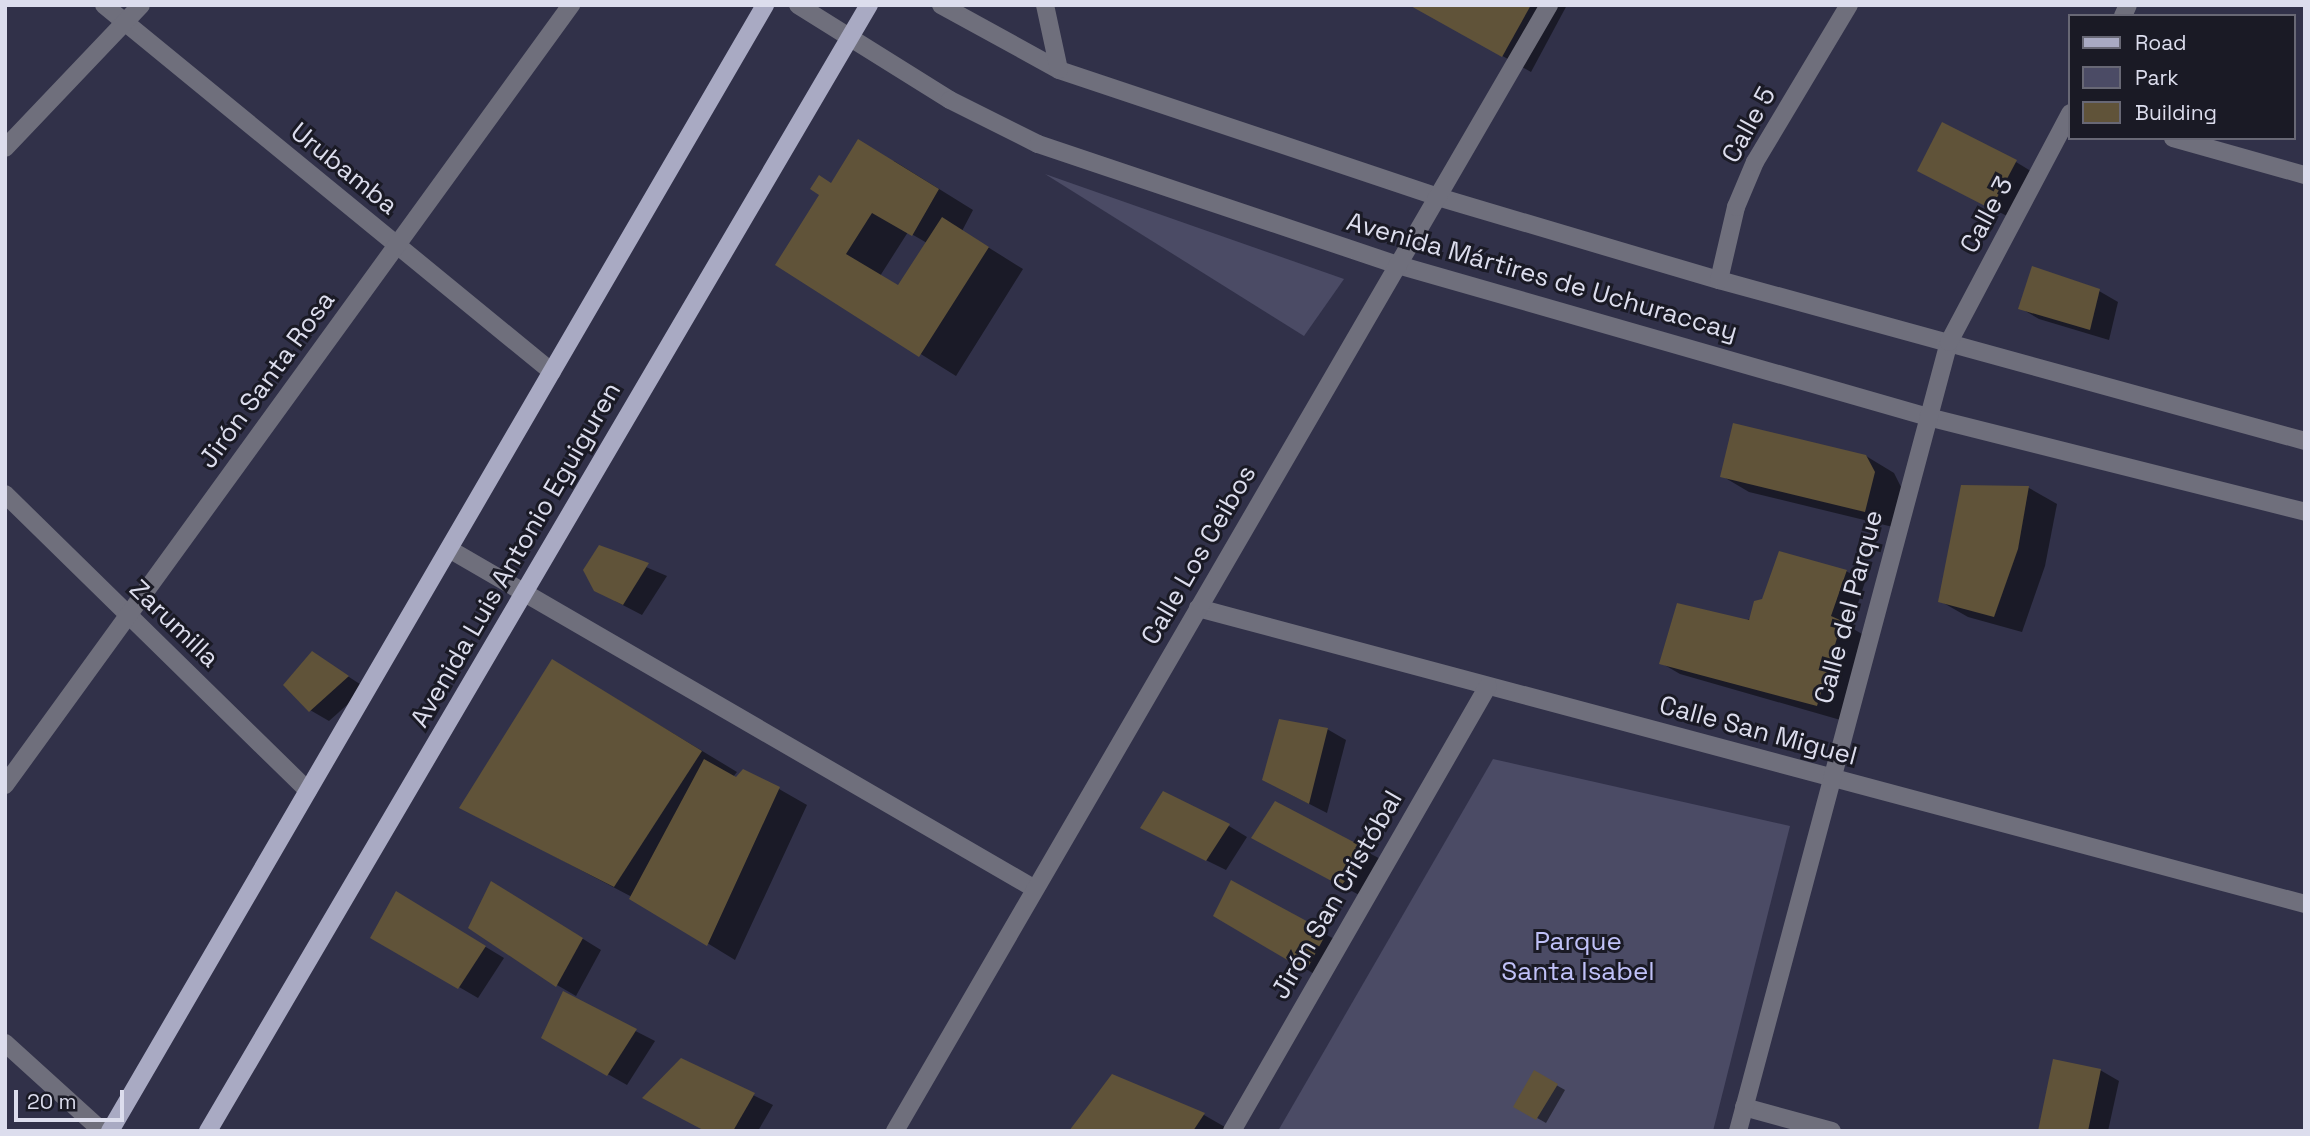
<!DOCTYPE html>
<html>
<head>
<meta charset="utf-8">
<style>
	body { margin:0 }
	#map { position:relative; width:2310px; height:1136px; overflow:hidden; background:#313149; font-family:"Space Grotesk",sans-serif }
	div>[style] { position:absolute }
	.green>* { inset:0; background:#4b4b65 }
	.shadow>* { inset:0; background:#0007 }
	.building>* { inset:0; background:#605339 }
	.minor>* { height:18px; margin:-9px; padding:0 9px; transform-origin:9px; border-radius:9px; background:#6f6f7c }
	.major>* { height:18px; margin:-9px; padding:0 9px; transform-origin:9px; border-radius:9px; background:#a9aac3 }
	span { translate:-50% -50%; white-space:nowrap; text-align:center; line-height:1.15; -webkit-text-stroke:6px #1a1a25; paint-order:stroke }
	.street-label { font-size:26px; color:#dcdded }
	.park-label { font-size:26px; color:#c0c1f8 }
	.frame { position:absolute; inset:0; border:7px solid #dcdded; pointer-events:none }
	.legend { position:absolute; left:2068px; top:14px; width:228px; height:126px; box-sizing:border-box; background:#1a1a25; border:2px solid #686875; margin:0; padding:9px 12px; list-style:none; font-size:21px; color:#dcdded }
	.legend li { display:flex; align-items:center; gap:14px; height:35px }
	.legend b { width:35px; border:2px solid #686875 }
	.scale { position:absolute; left:14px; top:1090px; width:110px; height:32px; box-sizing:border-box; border:4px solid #dcdded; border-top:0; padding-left:9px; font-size:21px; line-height:24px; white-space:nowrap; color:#dcdded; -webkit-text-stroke:5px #1a1a25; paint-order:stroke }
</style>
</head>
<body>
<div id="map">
	<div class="green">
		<div style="clip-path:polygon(1045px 174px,1344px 279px,1304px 336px)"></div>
		<div style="clip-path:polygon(1493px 759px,1790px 826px,1713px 1131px,1278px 1131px)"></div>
	</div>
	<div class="shadow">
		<div style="clip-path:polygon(1412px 5px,1567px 5px,1531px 72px)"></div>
		<div style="clip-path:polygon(evenodd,894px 161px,973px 210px,962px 231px,1023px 269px,956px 376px,778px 265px,832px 184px,894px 161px,908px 232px,927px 243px,899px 287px,880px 276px,908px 232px)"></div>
		<div style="clip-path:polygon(2016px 162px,2034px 173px,2011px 218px,1938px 181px)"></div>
		<div style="clip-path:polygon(2099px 291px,2118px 302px,2109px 340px,2039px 319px,2020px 308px)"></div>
		<div style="clip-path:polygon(1866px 456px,1894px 473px,1902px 489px,1893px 527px,1749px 492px,1722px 476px)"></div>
		<div style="clip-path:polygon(1963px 487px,2029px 488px,2057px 504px,2045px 566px,2022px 632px,1968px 617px,1940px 601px)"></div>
		<div style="clip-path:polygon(599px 547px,667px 576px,642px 615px,615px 601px)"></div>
		<div style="clip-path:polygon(1846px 571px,1865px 582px,1850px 627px,1869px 638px,1844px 721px,1680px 674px,1661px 663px)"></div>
		<div style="clip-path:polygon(312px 653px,366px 688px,329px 721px,310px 710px)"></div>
		<div style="clip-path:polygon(588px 682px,737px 772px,733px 777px,779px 789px,807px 805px,735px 960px,632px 897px,461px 807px)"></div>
		<div style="clip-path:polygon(1327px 729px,1346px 740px,1327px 813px,1282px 790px)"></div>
		<div style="clip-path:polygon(1276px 803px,1386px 862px,1361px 896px,1272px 848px)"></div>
		<div style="clip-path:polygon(1229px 826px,1247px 837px,1226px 870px,1161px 838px)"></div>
		<div style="clip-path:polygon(1232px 882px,1345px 945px,1326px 981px,1216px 915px)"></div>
		<div style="clip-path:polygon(510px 894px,601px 950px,576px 996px,557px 985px)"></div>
		<div style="clip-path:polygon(415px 904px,504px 958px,478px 998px,373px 937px)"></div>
		<div style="clip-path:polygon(563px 994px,655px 1041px,627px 1085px,544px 1038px)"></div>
		<div style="clip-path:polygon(682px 1060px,773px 1105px,758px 1131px,705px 1131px)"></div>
		<div style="clip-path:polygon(2100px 1070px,2119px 1081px,2108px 1131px,2040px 1131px)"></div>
		<div style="clip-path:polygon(1535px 1073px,1565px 1090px,1546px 1123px,1516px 1106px)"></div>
		<div style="clip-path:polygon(1112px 1076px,1204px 1115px,1232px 1131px,1071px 1131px)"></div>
	</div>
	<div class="building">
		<div style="clip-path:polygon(1409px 5px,1531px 5px,1502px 57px)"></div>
		<div style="clip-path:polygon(1942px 122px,2017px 160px,1991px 209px,1917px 171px)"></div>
		<div style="clip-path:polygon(858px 139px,939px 189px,912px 236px,872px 213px,846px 254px,898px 285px,942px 217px,989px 247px,919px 357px,775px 265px,819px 195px,810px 189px,819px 175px,831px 183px)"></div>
		<div style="clip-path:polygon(2032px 266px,2100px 289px,2090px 330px,2018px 309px)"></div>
		<div style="clip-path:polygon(1733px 423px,1866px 455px,1875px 472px,1865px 512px,1720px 477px)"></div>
		<div style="clip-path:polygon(1961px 485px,2029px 486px,2018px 549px,1994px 617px,1938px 602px)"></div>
		<div style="clip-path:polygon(599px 545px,649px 563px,623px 605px,594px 591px,583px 570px)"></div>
		<div style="clip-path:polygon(1779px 551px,1847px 570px,1831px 616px,1842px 621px,1817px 706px,1659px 664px,1677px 603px,1749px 620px,1754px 601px,1762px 599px)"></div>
		<div style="clip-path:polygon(312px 651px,349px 676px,309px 712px,283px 685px)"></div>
		<div style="clip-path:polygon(552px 659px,702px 751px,614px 887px,459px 808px)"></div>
		<div style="clip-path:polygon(1279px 719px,1328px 728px,1309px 804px,1262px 780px)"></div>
		<div style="clip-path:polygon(704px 759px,736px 777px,743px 769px,780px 787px,707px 946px,629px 899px)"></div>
		<div style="clip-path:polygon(1163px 791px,1230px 824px,1206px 861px,1140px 828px)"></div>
		<div style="clip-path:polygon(1275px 801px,1369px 850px,1341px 886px,1251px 838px)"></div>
		<div style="clip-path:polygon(1231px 880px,1327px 932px,1306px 971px,1213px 916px)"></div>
		<div style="clip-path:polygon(491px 881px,583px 938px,556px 987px,468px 928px)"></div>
		<div style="clip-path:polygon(396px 891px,486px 946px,458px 989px,370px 938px)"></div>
		<div style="clip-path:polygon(563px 991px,637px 1029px,607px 1076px,541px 1038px)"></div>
		<div style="clip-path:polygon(681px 1058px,755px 1093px,733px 1131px,705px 1131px,642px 1098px)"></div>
		<div style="clip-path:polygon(2053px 1059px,2101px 1069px,2088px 1131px,2038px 1131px)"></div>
		<div style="clip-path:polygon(1534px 1070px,1558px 1084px,1536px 1120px,1513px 1107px)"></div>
		<div style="clip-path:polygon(1112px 1074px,1205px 1113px,1193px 1131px,1069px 1131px)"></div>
	</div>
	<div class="minor">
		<div style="left:104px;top:5px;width:579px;rotate:39.32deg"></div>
		<div style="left:798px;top:5px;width:179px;rotate:32deg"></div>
		<div style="left:950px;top:100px;width:98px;rotate:26.6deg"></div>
		<div style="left:1038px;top:144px;width:380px;rotate:18.6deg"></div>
		<div style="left:1398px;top:265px;width:551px;rotate:16deg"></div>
		<div style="left:1928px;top:417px;width:389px;rotate:14.1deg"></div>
		<div style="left:941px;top:5px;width:135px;rotate:28.8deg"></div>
		<div style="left:1059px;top:70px;width:400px;rotate:18.5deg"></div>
		<div style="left:1438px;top:197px;width:293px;rotate:16.5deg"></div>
		<div style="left:1719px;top:280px;width:608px;rotate:15.36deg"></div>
		<div style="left:1045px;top:5px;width:66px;rotate:77.8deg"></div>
		<div style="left:2123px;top:16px;width:12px;rotate:-66deg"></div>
		<div style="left:2173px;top:138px;width:137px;rotate:15.7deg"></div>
		<div style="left:5px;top:148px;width:197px;rotate:-46.4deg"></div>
		<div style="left:1719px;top:280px;width:75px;rotate:-76.9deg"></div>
		<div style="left:1736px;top:207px;width:49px;rotate:-67.1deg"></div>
		<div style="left:1755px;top:162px;width:183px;rotate:-59.1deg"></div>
		<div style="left:5px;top:494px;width:424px;rotate:44.4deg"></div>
		<div style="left:449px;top:549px;width:677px;rotate:30.12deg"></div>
		<div style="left:1198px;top:608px;width:1146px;rotate:14.97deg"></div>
		<div style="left:5px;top:785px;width:964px;rotate:-54.03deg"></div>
		<div style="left:5px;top:1043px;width:131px;rotate:42.2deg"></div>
		<div style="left:1744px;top:1107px;width:91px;rotate:15.3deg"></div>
		<div style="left:895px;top:1131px;width:1302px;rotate:-59.85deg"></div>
		<div style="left:1232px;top:1131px;width:513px;rotate:-60.09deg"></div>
		<div style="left:1738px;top:1131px;width:817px;rotate:-75.03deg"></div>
		<div style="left:1949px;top:342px;width:259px;rotate:-62.1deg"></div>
	</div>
	<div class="major">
		<div style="left:110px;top:1131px;width:1303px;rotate:-59.81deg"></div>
		<div style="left:208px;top:1131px;width:1306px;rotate:-59.59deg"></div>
	</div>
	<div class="street-label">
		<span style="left:1749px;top:125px;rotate:-61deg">Calle 5</span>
		<span style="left:344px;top:169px;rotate:39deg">Urubamba</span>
		<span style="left:1987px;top:215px;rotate:-62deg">Calle 3</span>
		<span style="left:1542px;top:277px;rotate:16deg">Avenida Mártires de Uchuraccay</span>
		<span style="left:267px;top:380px;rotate:-54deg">Jirón Santa Rosa</span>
		<span style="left:516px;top:555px;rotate:-60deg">Avenida Luis Antonio Eguiguren</span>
		<span style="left:1199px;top:555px;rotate:-60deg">Calle Los Ceibos</span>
		<span style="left:1849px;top:607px;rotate:-75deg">Calle del Parque</span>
		<span style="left:174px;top:624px;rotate:44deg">Zarumilla</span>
		<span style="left:1758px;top:731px;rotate:15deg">Calle San Miguel</span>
		<span style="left:1337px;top:895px;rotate:-60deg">Jirón San Cristóbal</span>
	</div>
	<div class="park-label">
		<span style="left:1578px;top:957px">Parque<br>Santa Isabel</span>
	</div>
	<div class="frame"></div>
	<ul class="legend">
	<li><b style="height:9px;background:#a9aac3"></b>Road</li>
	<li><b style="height:19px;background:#4b4b65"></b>Park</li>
	<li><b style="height:19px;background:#605339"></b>Building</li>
	</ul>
	<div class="scale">20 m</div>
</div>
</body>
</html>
